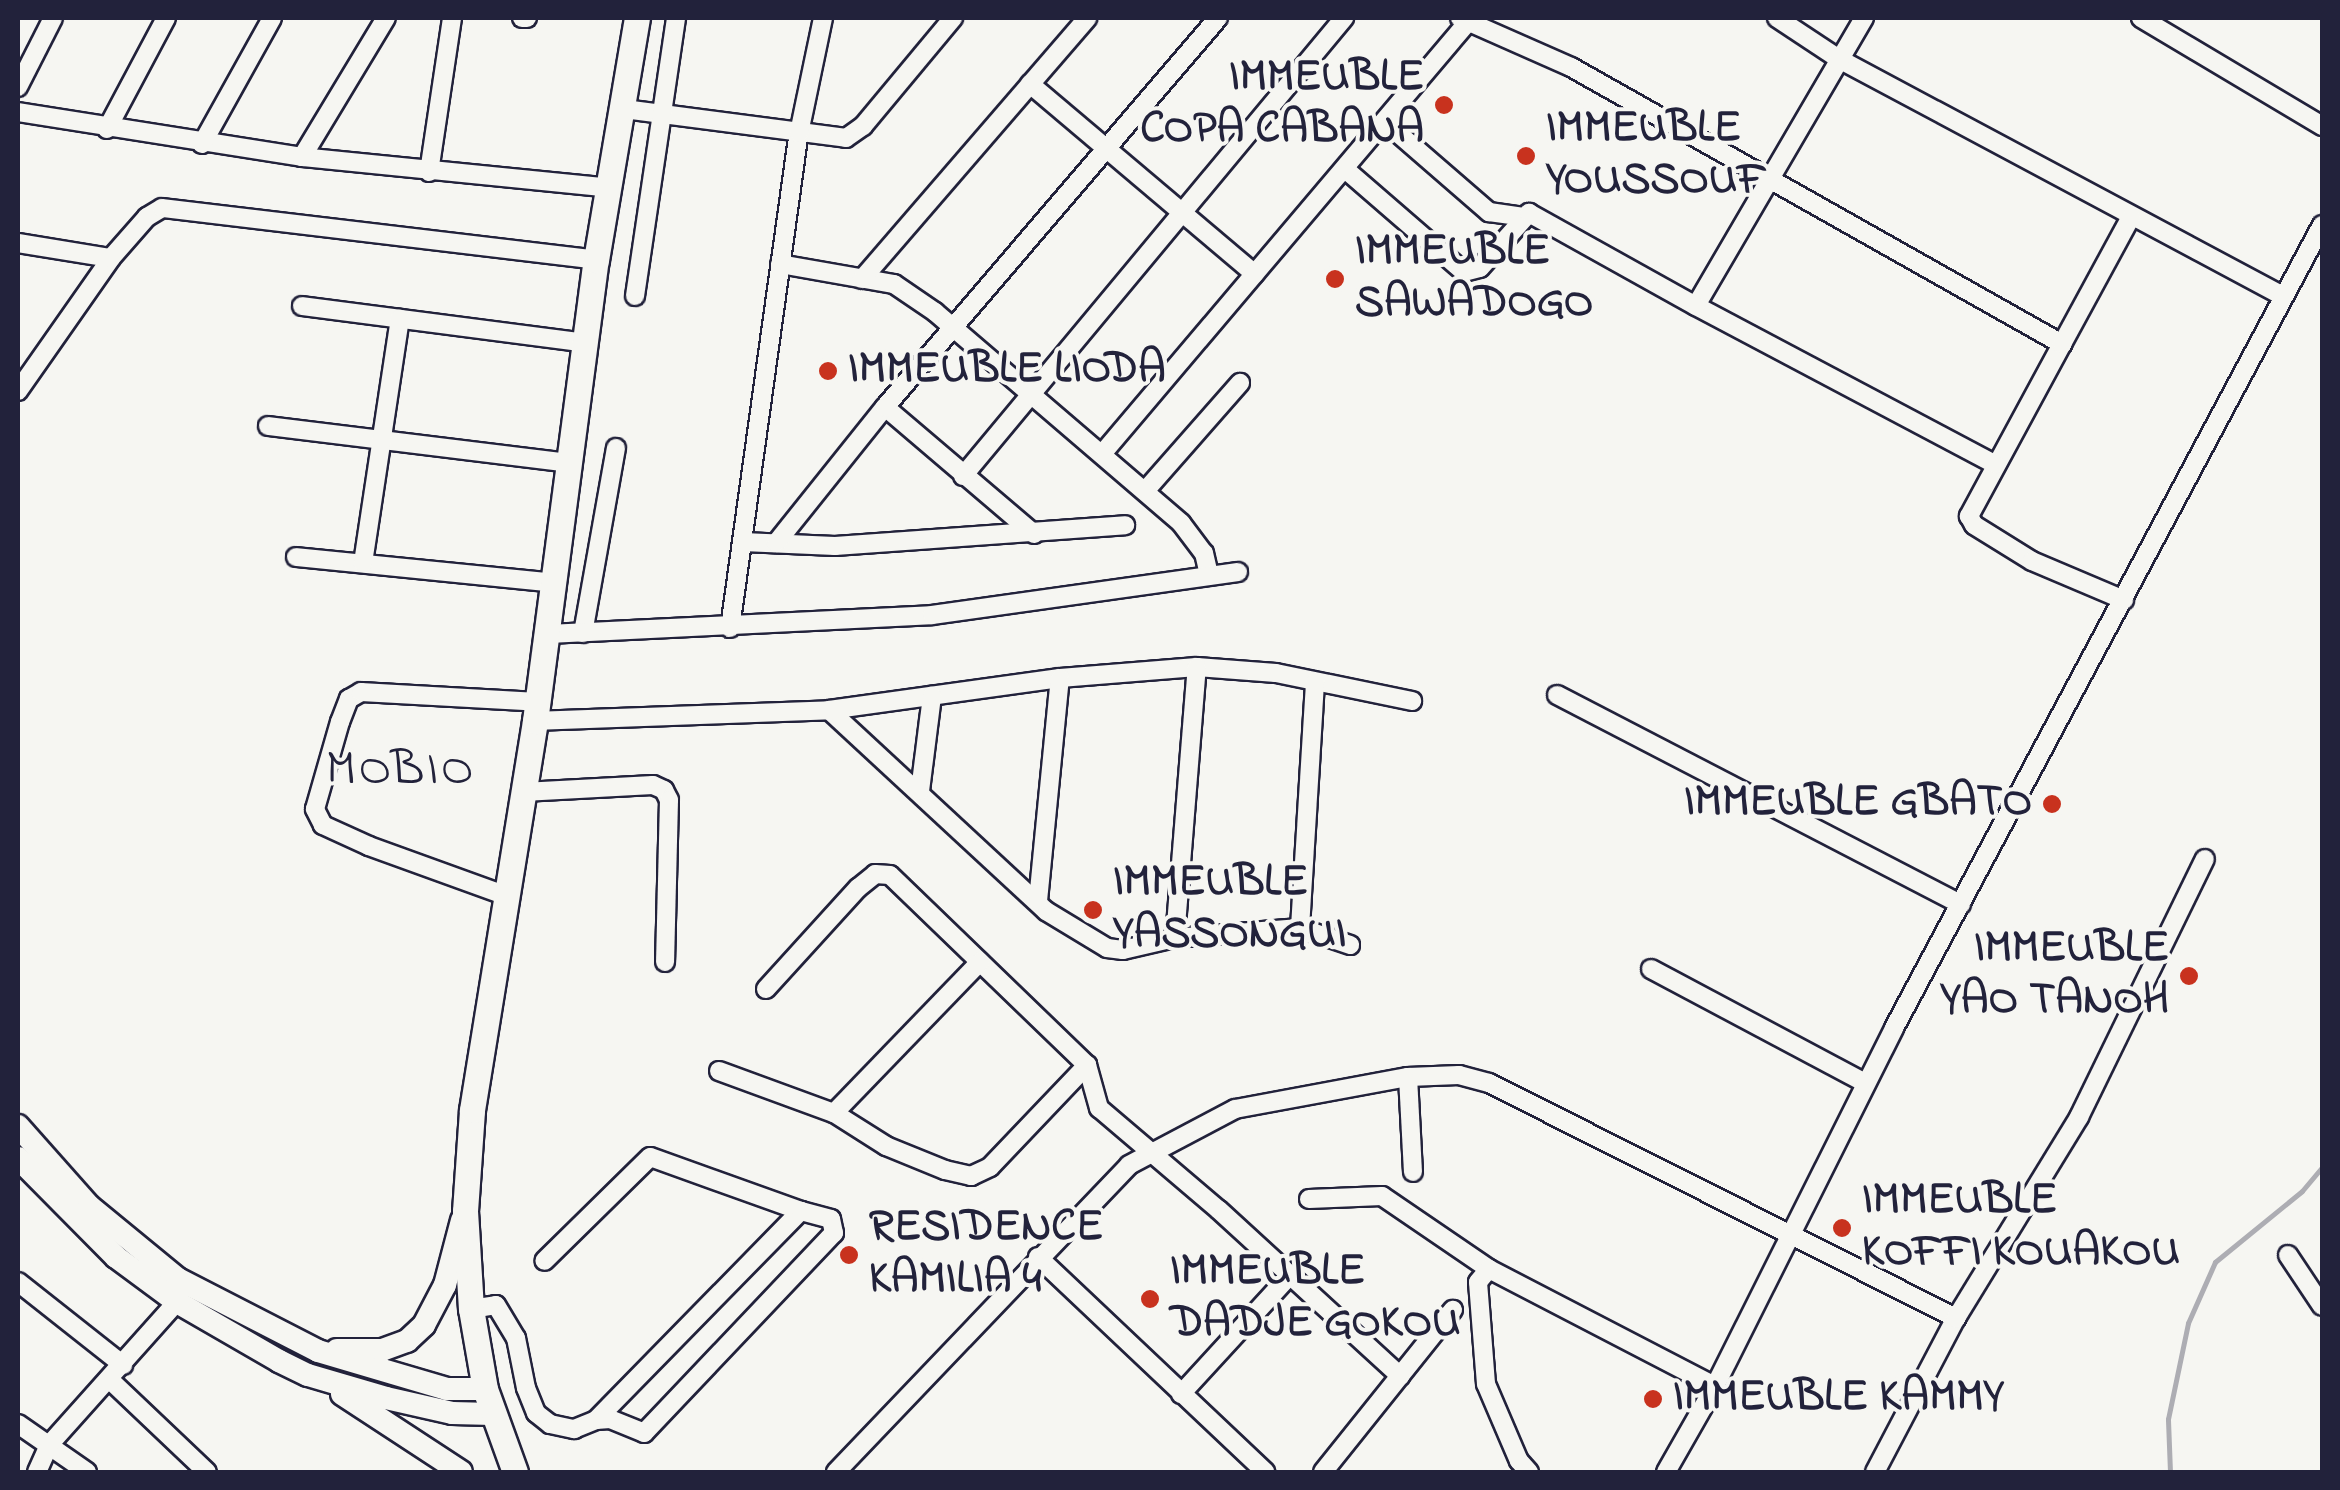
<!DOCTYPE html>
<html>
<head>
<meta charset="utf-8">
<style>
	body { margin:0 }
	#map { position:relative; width:2340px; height:1490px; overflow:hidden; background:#f6f6f2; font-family:"Indie Flower",sans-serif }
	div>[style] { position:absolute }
	.stream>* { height:5px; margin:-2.5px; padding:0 2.5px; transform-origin:2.5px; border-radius:2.5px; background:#adadb3 }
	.roads { filter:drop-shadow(2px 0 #22223b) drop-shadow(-2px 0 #22223b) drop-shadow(0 2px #22223b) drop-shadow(0 -2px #22223b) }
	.minor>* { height:18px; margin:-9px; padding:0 9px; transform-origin:9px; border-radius:9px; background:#f6f6f2 }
	.tertiary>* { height:22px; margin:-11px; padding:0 11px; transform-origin:11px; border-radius:11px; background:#f6f6f2 }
	.secondary>* { height:25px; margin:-12.5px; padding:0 12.5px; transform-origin:12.5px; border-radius:12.5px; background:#f6f6f2 }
	.dots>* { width:28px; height:28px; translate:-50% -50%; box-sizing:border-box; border:5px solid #f6f6f2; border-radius:50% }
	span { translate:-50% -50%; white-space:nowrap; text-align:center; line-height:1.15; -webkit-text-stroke:8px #f6f6f2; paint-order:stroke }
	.poi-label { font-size:45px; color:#22223b; font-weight:700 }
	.right { translate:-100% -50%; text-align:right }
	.left { translate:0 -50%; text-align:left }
	.quarter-label { font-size:50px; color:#22223b; letter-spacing:2.5px }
	.frame { position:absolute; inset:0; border:20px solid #22223b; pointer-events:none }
</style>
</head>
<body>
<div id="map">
	<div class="stream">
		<div style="left:2170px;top:1472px;width:53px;rotate:-92.2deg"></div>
		<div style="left:2168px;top:1419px;width:98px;rotate:-78.2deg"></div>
		<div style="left:2188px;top:1323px;width:67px;rotate:-66.1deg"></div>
		<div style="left:2215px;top:1262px;width:112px;rotate:-39.2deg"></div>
		<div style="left:2302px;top:1191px;width:31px;rotate:-50deg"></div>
	</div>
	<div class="roads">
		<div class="minor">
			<div style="left:522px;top:18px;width:5px"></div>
			<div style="left:1460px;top:18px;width:121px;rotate:23.8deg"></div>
			<div style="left:1571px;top:67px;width:564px;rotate:29.43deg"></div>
			<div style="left:2062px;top:344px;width:196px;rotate:118.4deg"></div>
			<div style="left:1969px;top:516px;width:10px;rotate:61deg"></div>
			<div style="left:1974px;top:525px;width:68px;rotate:31.8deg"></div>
			<div style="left:2032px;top:561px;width:100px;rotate:23deg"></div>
			<div style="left:1777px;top:18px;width:74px;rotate:33.5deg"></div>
			<div style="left:1839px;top:59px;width:501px;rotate:28.1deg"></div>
			<div style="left:1864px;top:18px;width:333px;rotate:120.3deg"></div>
			<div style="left:1696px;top:306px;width:338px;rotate:27.9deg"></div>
			<div style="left:2141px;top:18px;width:211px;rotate:30.8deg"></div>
			<div style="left:1030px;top:84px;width:294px;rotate:40.2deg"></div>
			<div style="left:18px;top:87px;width:77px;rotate:-63.1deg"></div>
			<div style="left:624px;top:109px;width:224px;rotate:7.4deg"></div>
			<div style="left:846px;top:138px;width:21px;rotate:-35deg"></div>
			<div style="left:863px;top:126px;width:141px;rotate:-50.2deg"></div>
			<div style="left:18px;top:112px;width:288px;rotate:9deg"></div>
			<div style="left:302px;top:157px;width:310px;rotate:5.7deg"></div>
			<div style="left:1385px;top:122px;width:138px;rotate:40.9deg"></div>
			<div style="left:1489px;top:212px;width:35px;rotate:8deg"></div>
			<div style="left:107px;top:129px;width:126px;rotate:-62deg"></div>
			<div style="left:202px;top:144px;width:144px;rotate:-60.9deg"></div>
			<div style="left:302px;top:157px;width:162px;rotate:-58.9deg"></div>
			<div style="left:1345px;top:169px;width:157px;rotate:40.9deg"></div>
			<div style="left:1464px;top:272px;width:16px;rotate:-14deg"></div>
			<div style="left:1480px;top:268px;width:74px;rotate:-48.3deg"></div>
			<div style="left:1529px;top:213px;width:191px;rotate:29.1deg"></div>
			<div style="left:429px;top:172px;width:156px;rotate:-81.5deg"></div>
			<div style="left:18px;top:243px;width:94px;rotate:9.2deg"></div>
			<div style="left:780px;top:264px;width:116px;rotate:10deg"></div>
			<div style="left:894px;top:284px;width:50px;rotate:34.3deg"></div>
			<div style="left:935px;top:312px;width:324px;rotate:40.6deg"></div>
			<div style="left:1181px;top:523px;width:38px;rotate:53deg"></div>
			<div style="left:1204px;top:553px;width:23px;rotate:77deg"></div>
			<div style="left:862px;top:279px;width:345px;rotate:-49.2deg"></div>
			<div style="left:635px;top:296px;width:281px;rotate:-81.6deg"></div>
			<div style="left:302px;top:306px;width:285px;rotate:7.4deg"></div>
			<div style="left:2062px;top:344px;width:145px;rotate:-61.5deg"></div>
			<div style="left:18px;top:391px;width:162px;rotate:-55deg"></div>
			<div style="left:111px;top:258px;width:55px;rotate:-48.7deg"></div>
			<div style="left:147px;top:217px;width:17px;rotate:-31deg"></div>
			<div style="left:162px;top:208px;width:437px;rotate:6.8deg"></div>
			<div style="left:885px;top:407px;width:196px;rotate:40.4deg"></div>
			<div style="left:268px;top:426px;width:304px;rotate:7deg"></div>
			<div style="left:1102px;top:454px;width:565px;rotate:-49.74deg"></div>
			<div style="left:963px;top:476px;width:596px;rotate:-50.24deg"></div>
			<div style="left:1145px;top:491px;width:144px;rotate:-48.7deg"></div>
			<div style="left:743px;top:542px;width:92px;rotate:2.5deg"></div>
			<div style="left:835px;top:546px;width:291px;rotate:-4.1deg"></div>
			<div style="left:776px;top:543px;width:174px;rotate:-51.3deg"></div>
			<div style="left:885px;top:407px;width:512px;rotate:-49.44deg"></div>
			<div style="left:296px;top:557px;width:260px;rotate:5.7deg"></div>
			<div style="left:363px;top:563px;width:247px;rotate:-81.4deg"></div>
			<div style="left:730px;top:628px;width:500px;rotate:-82.1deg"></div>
			<div style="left:799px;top:133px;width:117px;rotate:-78.2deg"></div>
			<div style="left:583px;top:633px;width:188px;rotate:-79.9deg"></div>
			<div style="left:547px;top:634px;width:385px;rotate:-2.8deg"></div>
			<div style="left:932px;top:615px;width:309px;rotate:-8deg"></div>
			<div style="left:1557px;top:695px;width:455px;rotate:27.4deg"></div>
			<div style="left:829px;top:710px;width:296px;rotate:42.8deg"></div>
			<div style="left:1046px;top:911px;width:71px;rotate:31.2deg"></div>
			<div style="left:1107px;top:948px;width:16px;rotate:7deg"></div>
			<div style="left:1123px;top:950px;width:53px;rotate:-13deg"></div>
			<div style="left:1175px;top:938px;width:125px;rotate:-4.6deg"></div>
			<div style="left:1300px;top:928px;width:53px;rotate:18.8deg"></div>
			<div style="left:535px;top:721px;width:294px;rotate:-2.1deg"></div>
			<div style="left:829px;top:710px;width:233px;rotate:-7.9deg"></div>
			<div style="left:1060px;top:678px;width:137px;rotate:-4.6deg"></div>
			<div style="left:1197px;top:667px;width:79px;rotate:4.3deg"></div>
			<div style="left:1276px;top:673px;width:139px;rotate:11.6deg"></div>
			<div style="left:920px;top:791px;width:96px;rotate:-82.8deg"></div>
			<div style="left:523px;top:792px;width:130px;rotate:-3.1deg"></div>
			<div style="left:653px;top:785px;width:12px;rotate:24deg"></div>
			<div style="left:664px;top:790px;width:11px;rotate:63deg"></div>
			<div style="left:669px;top:800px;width:162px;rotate:91.4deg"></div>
			<div style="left:507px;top:896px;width:147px;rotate:-160.1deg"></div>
			<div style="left:369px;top:846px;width:51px;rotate:-155.5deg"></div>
			<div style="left:323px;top:825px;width:18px;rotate:-117deg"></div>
			<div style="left:315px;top:809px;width:91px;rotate:-74deg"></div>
			<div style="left:340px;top:722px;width:25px;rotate:-69deg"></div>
			<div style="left:349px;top:699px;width:14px;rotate:-30deg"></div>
			<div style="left:361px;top:692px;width:177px;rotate:3.2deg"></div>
			<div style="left:1038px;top:901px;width:224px;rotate:-84.4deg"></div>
			<div style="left:1300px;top:928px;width:246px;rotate:-86.5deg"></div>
			<div style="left:1175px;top:938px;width:272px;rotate:-85.4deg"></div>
			<div style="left:1651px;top:969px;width:242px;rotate:28deg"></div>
			<div style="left:766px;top:989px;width:137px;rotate:-47.7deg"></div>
			<div style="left:858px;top:888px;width:22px;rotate:-39deg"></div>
			<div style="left:875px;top:874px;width:15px;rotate:4deg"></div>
			<div style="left:890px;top:875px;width:274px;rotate:44deg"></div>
			<div style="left:1087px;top:1065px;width:45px;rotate:74.4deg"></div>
			<div style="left:1099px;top:1108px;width:157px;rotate:40.4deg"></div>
			<div style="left:1219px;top:1210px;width:246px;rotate:42.5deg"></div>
			<div style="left:719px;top:1071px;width:122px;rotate:20.1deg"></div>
			<div style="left:834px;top:1113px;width:62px;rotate:32.4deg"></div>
			<div style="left:886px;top:1146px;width:64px;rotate:22.1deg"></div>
			<div style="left:945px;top:1170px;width:27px;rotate:13deg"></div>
			<div style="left:971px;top:1176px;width:21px;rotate:-25deg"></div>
			<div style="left:990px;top:1167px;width:141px;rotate:-46.4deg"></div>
			<div style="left:1408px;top:1077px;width:95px;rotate:87deg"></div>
			<div style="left:834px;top:1113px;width:210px;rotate:-46deg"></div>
			<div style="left:1309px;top:1199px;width:73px;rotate:-2.4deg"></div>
			<div style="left:1382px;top:1196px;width:130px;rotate:34.3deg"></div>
			<div style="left:2288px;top:1255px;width:61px;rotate:56.3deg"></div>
			<div style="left:1038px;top:1257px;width:313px;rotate:43.4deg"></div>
			<div style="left:18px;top:1282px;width:134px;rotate:38.3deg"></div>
			<div style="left:471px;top:1309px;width:25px;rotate:-9deg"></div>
			<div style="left:496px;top:1305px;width:39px;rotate:59deg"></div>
			<div style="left:516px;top:1338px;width:51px;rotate:78.7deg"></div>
			<div style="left:526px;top:1388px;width:27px;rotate:68deg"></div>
			<div style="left:536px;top:1413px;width:18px;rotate:38deg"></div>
			<div style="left:550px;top:1424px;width:25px;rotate:12deg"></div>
			<div style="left:574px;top:1429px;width:24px;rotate:-22deg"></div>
			<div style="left:596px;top:1420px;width:293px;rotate:-45.6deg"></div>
			<div style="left:801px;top:1211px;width:160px;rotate:-160.3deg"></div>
			<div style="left:650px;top:1157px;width:148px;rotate:135.5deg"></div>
			<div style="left:109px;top:1379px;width:135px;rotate:43.5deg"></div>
			<div style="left:1181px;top:1394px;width:161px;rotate:-47.5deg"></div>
			<div style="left:596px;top:1420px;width:14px;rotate:-4deg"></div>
			<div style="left:610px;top:1419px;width:37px;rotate:22deg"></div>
			<div style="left:644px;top:1433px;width:276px;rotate:-46.5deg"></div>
			<div style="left:834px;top:1233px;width:14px;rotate:-102deg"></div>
			<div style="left:831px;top:1219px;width:31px;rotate:-165deg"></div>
			<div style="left:18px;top:1424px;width:84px;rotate:34.8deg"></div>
			<div style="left:37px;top:1472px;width:30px;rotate:-66deg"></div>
			<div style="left:49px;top:1445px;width:192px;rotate:-48.2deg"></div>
			<div style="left:836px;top:1472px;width:424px;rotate:-46.3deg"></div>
			<div style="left:1129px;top:1165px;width:120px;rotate:-27.8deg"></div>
			<div style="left:1235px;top:1109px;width:176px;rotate:-10.5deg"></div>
			<div style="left:1408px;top:1077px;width:51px;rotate:-2.2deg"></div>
			<div style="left:1459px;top:1075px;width:31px;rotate:15deg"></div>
			<div style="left:1489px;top:1083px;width:523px;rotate:26.71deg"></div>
			<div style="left:1323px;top:1472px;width:208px;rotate:-51.3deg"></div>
			<div style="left:1529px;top:1472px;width:15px;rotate:-132deg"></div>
			<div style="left:1519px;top:1461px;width:84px;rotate:-113.2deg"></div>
			<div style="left:1486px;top:1384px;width:102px;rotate:-94.5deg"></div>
			<div style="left:1478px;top:1282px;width:17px;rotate:-50deg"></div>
			<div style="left:1489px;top:1269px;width:254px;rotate:27.4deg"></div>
			<div style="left:1666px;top:1472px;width:99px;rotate:-60.3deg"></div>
			<div style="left:1715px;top:1386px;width:400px;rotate:-63.4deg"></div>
			<div style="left:1894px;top:1028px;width:910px;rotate:-61.94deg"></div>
			<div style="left:1875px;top:1472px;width:174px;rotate:-62.3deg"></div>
			<div style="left:1956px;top:1318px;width:236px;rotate:-58.5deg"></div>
			<div style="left:2079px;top:1117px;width:287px;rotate:-64deg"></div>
		</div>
		<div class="tertiary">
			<div style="left:18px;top:1126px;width:107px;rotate:48.4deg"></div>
			<div style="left:89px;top:1206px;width:115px;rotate:39.4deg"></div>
			<div style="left:178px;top:1279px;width:157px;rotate:27.2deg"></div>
			<div style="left:318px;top:1351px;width:134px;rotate:16.4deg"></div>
			<div style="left:447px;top:1389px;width:38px"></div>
			<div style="left:18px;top:1158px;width:139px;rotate:45.3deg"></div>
			<div style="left:116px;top:1257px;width:76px;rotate:36.4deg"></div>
			<div style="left:177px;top:1302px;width:118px;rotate:30deg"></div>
			<div style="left:279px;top:1361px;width:32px;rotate:26deg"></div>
			<div style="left:308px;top:1375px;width:81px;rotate:16.4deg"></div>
			<div style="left:386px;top:1398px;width:68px;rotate:12.8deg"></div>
			<div style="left:452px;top:1413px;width:41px;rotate:1.4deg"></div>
			<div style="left:337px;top:1350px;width:45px"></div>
			<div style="left:382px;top:1350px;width:27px;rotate:-20deg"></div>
			<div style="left:407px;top:1341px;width:23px;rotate:-43deg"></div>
			<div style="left:424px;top:1325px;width:45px;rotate:-62.3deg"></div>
			<div style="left:445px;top:1285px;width:67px;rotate:-75.3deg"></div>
			<div style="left:342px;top:1394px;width:142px;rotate:33.2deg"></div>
		</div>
		<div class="secondary">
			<div style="left:515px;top:1472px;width:88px;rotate:-109.9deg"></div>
			<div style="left:485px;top:1389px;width:81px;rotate:-99.9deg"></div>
			<div style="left:471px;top:1309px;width:98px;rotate:-93.5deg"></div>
			<div style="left:465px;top:1211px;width:101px;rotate:-86deg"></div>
			<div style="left:472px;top:1110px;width:394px;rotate:-80.8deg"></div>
			<div style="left:535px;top:721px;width:465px;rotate:-82.5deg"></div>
			<div style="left:596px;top:260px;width:245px;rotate:-80.4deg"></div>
		</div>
	</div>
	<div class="dots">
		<div style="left:1444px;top:105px;background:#c8321e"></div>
		<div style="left:1526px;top:156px;background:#c8321e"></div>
		<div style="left:1335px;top:279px;background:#c8321e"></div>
		<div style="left:828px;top:371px;background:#c8321e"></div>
		<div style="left:2052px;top:804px;background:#c8321e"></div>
		<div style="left:1093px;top:910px;background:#c8321e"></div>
		<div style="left:2189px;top:976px;background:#c8321e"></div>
		<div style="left:1842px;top:1228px;background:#c8321e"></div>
		<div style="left:849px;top:1255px;background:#c8321e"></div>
		<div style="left:1150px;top:1299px;background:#c8321e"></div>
		<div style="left:1653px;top:1399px;background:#c8321e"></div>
	</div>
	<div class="poi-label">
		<span class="right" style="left:1424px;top:105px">IMMEUBLE<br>COPA CABANA</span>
		<span class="left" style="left:1546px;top:156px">IMMEUBLE<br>YOUSSOUF</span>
		<span class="left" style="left:1355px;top:279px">IMMEUBLE<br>SAWADOGO</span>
		<span class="left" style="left:848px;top:371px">IMMEUBLE LIODA</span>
		<span class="right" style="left:2032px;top:804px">IMMEUBLE GBATO</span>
		<span class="left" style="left:1113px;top:910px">IMMEUBLE<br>YASSONGUI</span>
		<span class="right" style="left:2169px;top:976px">IMMEUBLE<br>YAO TANOH</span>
		<span class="left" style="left:1862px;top:1228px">IMMEUBLE<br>KOFFI KOUAKOU</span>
		<span class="left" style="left:869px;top:1255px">RESIDENCE<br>KAMILIA 4</span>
		<span class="left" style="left:1170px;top:1299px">IMMEUBLE<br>DADJE GOKOU</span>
		<span class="left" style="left:1673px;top:1399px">IMMEUBLE KAMMY</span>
	</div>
	<div class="quarter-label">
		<span style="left:401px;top:771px">MOBIO</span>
	</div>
	<div class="frame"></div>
</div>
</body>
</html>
